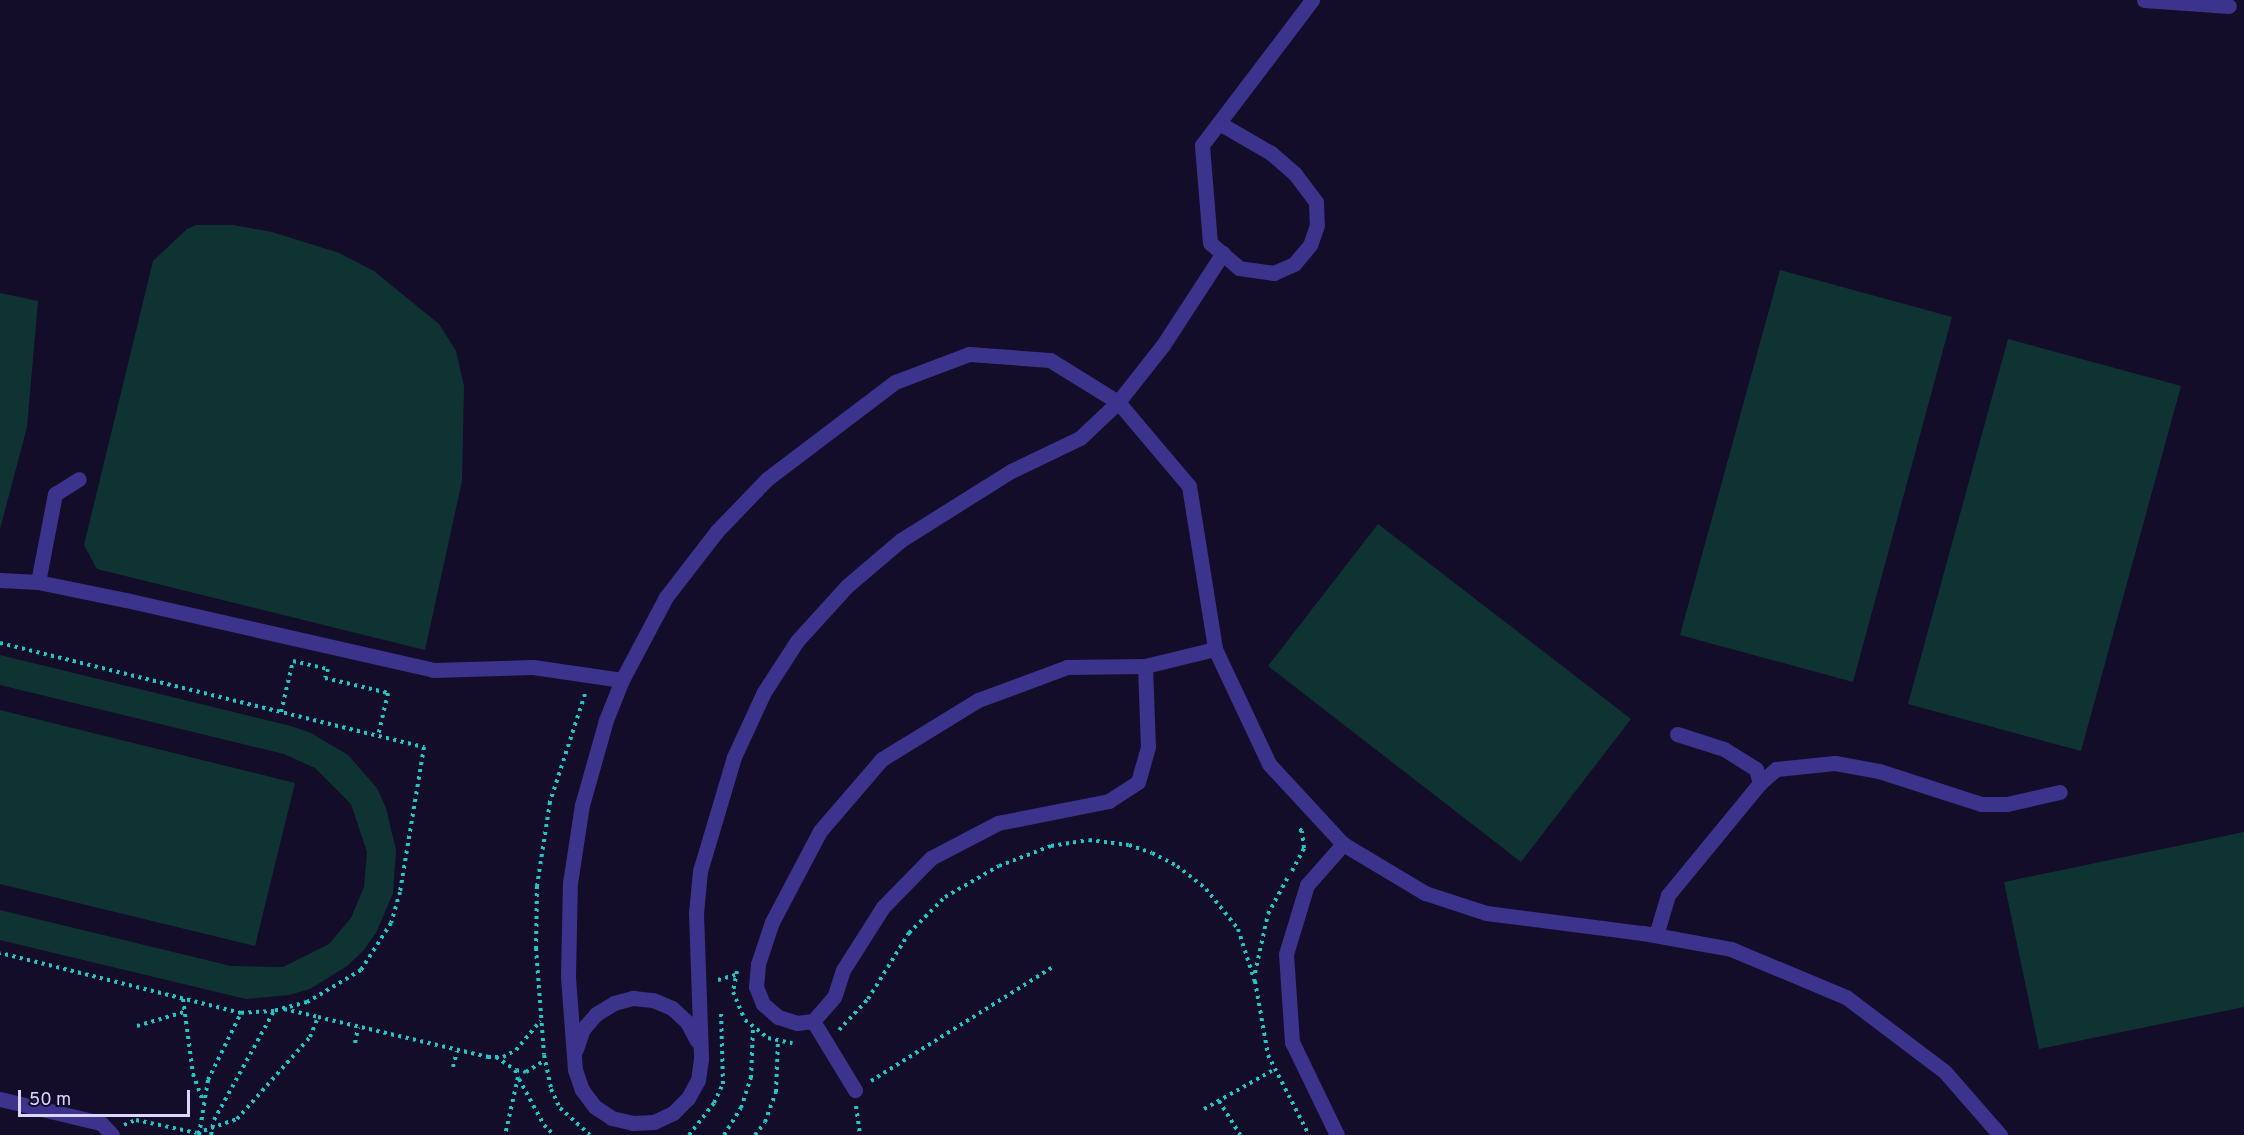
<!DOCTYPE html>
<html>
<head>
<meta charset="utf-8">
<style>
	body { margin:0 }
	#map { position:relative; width:2244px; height:1135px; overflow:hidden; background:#130d29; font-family:Overpass,sans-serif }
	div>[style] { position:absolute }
	.green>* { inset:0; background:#0f3333 }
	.path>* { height:4px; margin-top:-2px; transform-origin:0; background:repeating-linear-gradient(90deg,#22c6c5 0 3px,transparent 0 7.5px) }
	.minor>* { height:15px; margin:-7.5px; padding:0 7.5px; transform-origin:7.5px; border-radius:7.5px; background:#3c338d }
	span { translate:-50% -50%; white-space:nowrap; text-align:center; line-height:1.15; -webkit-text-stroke:5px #130d29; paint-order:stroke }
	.scale { position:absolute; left:18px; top:1090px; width:172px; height:27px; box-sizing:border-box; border:3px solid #dcd5ff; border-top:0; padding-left:8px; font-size:18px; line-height:21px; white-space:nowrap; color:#dcd5ff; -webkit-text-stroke:4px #130d29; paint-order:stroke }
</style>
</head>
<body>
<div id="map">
	<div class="green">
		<div style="clip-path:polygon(196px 225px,233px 225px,272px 232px,339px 253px,374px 271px,439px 324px,456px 351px,464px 386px,462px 481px,425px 650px,97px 569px,84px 545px,153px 261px,187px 229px)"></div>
		<div style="clip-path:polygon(1780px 270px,1952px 317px,1853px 682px,1680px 635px)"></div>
		<div style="clip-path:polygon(0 293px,38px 301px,27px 427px,0 529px)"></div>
		<div style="clip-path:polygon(2008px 339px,2181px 386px,2081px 751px,1908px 704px)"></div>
		<div style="clip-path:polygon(1378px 524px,1631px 719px,1521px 862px,1268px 666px)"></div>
		<div style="clip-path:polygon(0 655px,291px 726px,311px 733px,348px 755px,377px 788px,386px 808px,396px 850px,393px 893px,376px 933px,363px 951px,347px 966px,310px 989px,289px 995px,246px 999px,0 940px,0 910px,231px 966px,283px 967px,329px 944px,351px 918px,364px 887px,367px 852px,351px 804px,315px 768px,284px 754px,0 685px)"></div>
		<div style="clip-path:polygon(0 710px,295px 783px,255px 946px,0 884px)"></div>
		<div style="clip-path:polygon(2244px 832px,2244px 1007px,2039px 1049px,2004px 882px)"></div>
	</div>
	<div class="path">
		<div style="left:0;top:643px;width:437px;rotate:13.8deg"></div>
		<div style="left:424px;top:747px;width:147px;rotate:99.4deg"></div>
		<div style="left:400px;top:892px;width:32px;rotate:106deg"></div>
		<div style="left:391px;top:923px;width:56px;rotate:122.6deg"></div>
		<div style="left:361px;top:970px;width:63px;rotate:149.3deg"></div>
		<div style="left:307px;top:1002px;width:34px;rotate:165deg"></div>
		<div style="left:274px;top:1011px;width:33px;rotate:177deg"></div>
		<div style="left:241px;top:1013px;width:248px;rotate:-166deg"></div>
		<div style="left:293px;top:661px;width:36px;rotate:13deg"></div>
		<div style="left:328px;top:669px;width:9px;rotate:108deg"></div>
		<div style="left:325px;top:678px;width:65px;rotate:13.4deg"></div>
		<div style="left:388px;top:693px;width:44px;rotate:103.1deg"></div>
		<div style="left:585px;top:694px;width:114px;rotate:108deg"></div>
		<div style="left:550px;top:802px;width:85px;rotate:98.8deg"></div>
		<div style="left:537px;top:886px;width:62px;rotate:90.9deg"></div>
		<div style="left:536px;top:948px;width:107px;rotate:85.7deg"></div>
		<div style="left:544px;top:1055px;width:35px;rotate:78deg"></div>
		<div style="left:551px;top:1089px;width:21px;rotate:65deg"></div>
		<div style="left:560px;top:1108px;width:40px;rotate:42deg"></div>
		<div style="left:281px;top:712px;width:52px;rotate:-76.8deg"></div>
		<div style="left:1292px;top:871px;width:26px;rotate:-62deg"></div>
		<div style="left:1304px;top:848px;width:17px;rotate:-97deg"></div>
		<div style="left:1302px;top:831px;width:7px;rotate:-146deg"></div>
		<div style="left:737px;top:971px;width:21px;rotate:101deg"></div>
		<div style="left:733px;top:992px;width:30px;rotate:67deg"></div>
		<div style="left:745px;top:1020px;width:29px;rotate:38deg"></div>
		<div style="left:768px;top:1038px;width:25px;rotate:12deg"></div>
		<div style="left:1255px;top:973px;width:60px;rotate:-77.6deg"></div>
		<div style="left:1268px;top:914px;width:42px;rotate:-61.6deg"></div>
		<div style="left:718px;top:980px;width:18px;rotate:-16deg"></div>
		<div style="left:1255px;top:981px;width:75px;rotate:80deg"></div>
		<div style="left:1268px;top:1055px;width:90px;rotate:62.9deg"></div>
		<div style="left:183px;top:999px;width:76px;rotate:82.4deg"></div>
		<div style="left:193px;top:1074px;width:30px;rotate:70deg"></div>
		<div style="left:284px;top:1009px;width:35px;rotate:13deg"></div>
		<div style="left:137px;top:1026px;width:49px;rotate:-16.6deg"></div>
		<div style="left:839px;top:1030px;width:42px;rotate:-46.9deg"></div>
		<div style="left:868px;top:999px;width:78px;rotate:-58.2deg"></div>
		<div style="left:909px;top:933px;width:51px;rotate:-45deg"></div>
		<div style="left:945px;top:897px;width:62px;rotate:-29.9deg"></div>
		<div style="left:999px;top:866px;width:56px;rotate:-21deg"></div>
		<div style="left:1051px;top:846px;width:38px;rotate:-9deg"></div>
		<div style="left:1089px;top:840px;width:40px;rotate:7.1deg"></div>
		<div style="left:1129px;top:845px;width:24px;rotate:19deg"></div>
		<div style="left:1152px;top:853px;width:28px;rotate:27deg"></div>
		<div style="left:1177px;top:866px;width:37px;rotate:38deg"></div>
		<div style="left:1206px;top:889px;width:51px;rotate:51.3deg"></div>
		<div style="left:1238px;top:929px;width:56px;rotate:72.2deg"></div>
		<div style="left:355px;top:1043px;width:16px;rotate:-79deg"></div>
		<div style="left:496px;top:1057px;width:23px;rotate:34deg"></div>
		<div style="left:515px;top:1070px;width:8px;rotate:67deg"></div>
		<div style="left:518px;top:1077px;width:59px;rotate:102.6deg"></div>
		<div style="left:453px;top:1067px;width:16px;rotate:-76deg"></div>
		<div style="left:516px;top:1070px;width:10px;rotate:11deg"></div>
		<div style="left:526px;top:1072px;width:22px;rotate:-32deg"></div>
		<div style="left:519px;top:1079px;width:52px;rotate:61.5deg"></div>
		<div style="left:544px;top:1125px;width:14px;rotate:45deg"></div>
		<div style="left:871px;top:1081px;width:213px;rotate:-32.1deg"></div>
		<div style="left:1219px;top:1101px;width:40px;rotate:58deg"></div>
		<div style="left:856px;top:1106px;width:29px;rotate:82deg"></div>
		<div style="left:1204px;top:1109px;width:81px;rotate:-29.4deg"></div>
		<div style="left:124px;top:1125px;width:13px;rotate:-23deg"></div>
		<div style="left:136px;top:1120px;width:62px;rotate:12deg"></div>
		<div style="left:197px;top:1133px;width:42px;rotate:-19.3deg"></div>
		<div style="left:237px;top:1119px;width:110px;rotate:-48.3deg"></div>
		<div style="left:310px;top:1037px;width:22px;rotate:-68deg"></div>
		<div style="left:318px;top:1017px;width:175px;rotate:13.2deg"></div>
		<div style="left:488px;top:1057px;width:15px"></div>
		<div style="left:503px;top:1057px;width:15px;rotate:-28deg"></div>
		<div style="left:516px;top:1050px;width:38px;rotate:-50deg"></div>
		<div style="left:199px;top:1135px;width:56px;rotate:-80.7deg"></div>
		<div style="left:208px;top:1080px;width:75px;rotate:-63.8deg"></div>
		<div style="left:211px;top:1135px;width:15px;rotate:-79deg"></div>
		<div style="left:214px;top:1120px;width:124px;rotate:-61.2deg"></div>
		<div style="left:689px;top:1135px;width:41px;rotate:-52deg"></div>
		<div style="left:714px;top:1103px;width:21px;rotate:-65deg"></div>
		<div style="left:723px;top:1084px;width:70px;rotate:-91.6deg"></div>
		<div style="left:724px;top:1135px;width:32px;rotate:-58deg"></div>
		<div style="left:741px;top:1108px;width:32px;rotate:-72deg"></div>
		<div style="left:751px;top:1078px;width:50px;rotate:-87.7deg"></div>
		<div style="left:755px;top:1135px;width:16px;rotate:-52deg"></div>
		<div style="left:765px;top:1122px;width:32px;rotate:-70deg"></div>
		<div style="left:776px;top:1092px;width:52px;rotate:-87.8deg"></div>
	</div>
	<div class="minor">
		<div style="left:2144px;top:0;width:85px;rotate:4deg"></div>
		<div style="left:1219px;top:123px;width:60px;rotate:30deg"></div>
		<div style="left:1271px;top:153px;width:32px;rotate:41deg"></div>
		<div style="left:1295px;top:174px;width:35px;rotate:53deg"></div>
		<div style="left:1316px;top:202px;width:23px;rotate:88deg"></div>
		<div style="left:1317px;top:225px;width:21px;rotate:109deg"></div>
		<div style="left:1310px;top:245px;width:25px;rotate:130deg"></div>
		<div style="left:1294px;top:264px;width:22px;rotate:156deg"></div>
		<div style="left:1274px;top:273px;width:35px;rotate:-172deg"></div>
		<div style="left:1239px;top:268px;width:38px;rotate:-139deg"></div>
		<div style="left:1210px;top:243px;width:98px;rotate:-94.7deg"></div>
		<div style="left:1202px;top:145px;width:182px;rotate:-52.8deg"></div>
		<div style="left:1223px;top:253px;width:110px;rotate:123.1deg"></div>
		<div style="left:1163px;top:345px;width:73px;rotate:128.3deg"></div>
		<div style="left:1118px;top:402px;width:52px;rotate:136.5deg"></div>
		<div style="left:1080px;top:438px;width:76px;rotate:154.4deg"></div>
		<div style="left:1011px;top:471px;width:130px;rotate:147.9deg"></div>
		<div style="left:901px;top:540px;width:71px;rotate:139.6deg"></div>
		<div style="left:847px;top:586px;width:74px;rotate:132.3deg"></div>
		<div style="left:797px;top:641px;width:61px;rotate:122.9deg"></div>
		<div style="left:764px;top:692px;width:72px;rotate:114.8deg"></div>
		<div style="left:734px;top:757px;width:119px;rotate:106.6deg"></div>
		<div style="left:700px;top:871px;width:42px;rotate:95.4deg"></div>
		<div style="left:696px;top:913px;width:146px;rotate:88deg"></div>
		<div style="left:701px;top:1059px;width:21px;rotate:98deg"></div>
		<div style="left:698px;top:1080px;width:21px;rotate:119deg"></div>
		<div style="left:688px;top:1098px;width:21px;rotate:135deg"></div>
		<div style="left:673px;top:1113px;width:21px;rotate:155deg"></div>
		<div style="left:654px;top:1122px;width:21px;rotate:177deg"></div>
		<div style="left:633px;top:1123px;width:22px;rotate:-167deg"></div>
		<div style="left:612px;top:1118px;width:20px;rotate:-147deg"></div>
		<div style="left:595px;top:1107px;width:21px;rotate:-127deg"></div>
		<div style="left:582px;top:1090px;width:21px;rotate:-109deg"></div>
		<div style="left:575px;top:1070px;width:94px;rotate:-94.3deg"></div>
		<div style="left:568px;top:976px;width:93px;rotate:-88.8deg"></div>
		<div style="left:570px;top:883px;width:79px;rotate:-81.3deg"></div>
		<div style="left:582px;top:805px;width:88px;rotate:-74.2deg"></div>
		<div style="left:606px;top:720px;width:43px;rotate:-68.2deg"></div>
		<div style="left:622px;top:680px;width:94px;rotate:-62.1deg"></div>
		<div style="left:666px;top:597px;width:83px;rotate:-52.3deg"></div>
		<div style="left:717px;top:531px;width:72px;rotate:-46.1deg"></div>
		<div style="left:767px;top:479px;width:161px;rotate:-37.2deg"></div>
		<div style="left:895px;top:382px;width:79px;rotate:-20.7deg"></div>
		<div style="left:969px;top:354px;width:81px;rotate:4.2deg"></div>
		<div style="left:1050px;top:360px;width:80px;rotate:31.7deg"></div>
		<div style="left:1118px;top:402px;width:110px;rotate:49.8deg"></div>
		<div style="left:1189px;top:486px;width:165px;rotate:80.9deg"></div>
		<div style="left:1215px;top:649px;width:127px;rotate:64.8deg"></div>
		<div style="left:1269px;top:764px;width:109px;rotate:47.2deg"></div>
		<div style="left:1343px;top:844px;width:96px;rotate:30.9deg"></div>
		<div style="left:1425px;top:893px;width:64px;rotate:18.2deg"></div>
		<div style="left:1486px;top:913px;width:158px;rotate:7.3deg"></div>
		<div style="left:1643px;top:933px;width:89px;rotate:10.3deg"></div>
		<div style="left:1731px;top:949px;width:125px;rotate:22.7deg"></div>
		<div style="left:1846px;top:997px;width:124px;rotate:37.1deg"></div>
		<div style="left:1945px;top:1072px;width:84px;rotate:48.9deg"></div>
		<div style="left:0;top:580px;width:38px;rotate:3deg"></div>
		<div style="left:38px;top:582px;width:90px;rotate:11.6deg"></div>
		<div style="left:126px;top:600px;width:315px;rotate:12.8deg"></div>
		<div style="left:433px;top:670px;width:100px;rotate:-1.7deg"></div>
		<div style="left:533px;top:667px;width:90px;rotate:8.3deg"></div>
		<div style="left:38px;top:582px;width:90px;rotate:-79.1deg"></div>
		<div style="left:55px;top:494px;width:28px;rotate:-32deg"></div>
		<div style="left:1145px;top:666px;width:81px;rotate:87.9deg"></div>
		<div style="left:1148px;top:747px;width:36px;rotate:106deg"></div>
		<div style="left:1138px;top:782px;width:35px;rotate:147deg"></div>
		<div style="left:1109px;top:801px;width:113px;rotate:168.8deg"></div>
		<div style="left:998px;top:823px;width:76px;rotate:152.4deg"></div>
		<div style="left:931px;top:858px;width:69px;rotate:134.4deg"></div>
		<div style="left:883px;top:907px;width:75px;rotate:122.4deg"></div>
		<div style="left:843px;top:970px;width:28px;rotate:108deg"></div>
		<div style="left:834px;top:997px;width:32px;rotate:131deg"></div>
		<div style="left:813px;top:1021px;width:16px;rotate:173deg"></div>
		<div style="left:797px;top:1023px;width:20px;rotate:-162deg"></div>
		<div style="left:778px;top:1017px;width:20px;rotate:-139deg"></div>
		<div style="left:763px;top:1004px;width:18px;rotate:-112deg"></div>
		<div style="left:756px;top:987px;width:23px;rotate:-85deg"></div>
		<div style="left:758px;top:964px;width:44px;rotate:-71.6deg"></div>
		<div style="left:772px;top:922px;width:103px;rotate:-62.2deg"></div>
		<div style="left:820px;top:831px;width:95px;rotate:-49.3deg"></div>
		<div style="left:882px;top:759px;width:113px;rotate:-31.6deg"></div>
		<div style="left:978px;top:700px;width:95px;rotate:-20.3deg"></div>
		<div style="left:1067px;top:667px;width:78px;rotate:-0.7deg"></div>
		<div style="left:1145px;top:666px;width:72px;rotate:-13.7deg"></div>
		<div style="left:1677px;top:734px;width:49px;rotate:17.7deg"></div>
		<div style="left:1724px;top:749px;width:38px;rotate:32deg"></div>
		<div style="left:1756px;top:769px;width:15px;rotate:74deg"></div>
		<div style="left:1656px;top:935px;width:42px;rotate:-73.3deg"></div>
		<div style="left:1668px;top:895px;width:145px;rotate:-50.6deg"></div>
		<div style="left:1760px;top:783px;width:21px;rotate:-41deg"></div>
		<div style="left:1776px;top:769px;width:59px;rotate:-5.8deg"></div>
		<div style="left:1835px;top:763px;width:45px;rotate:10.3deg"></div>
		<div style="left:1879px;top:771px;width:107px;rotate:17.9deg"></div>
		<div style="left:1981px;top:804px;width:26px"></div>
		<div style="left:2007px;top:804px;width:54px;rotate:-12.8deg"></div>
		<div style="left:813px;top:1021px;width:81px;rotate:58.7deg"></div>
		<div style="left:576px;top:1049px;width:21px;rotate:-71deg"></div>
		<div style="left:583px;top:1029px;width:20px;rotate:-49deg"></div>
		<div style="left:596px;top:1014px;width:21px;rotate:-31deg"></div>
		<div style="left:614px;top:1003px;width:20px;rotate:-15deg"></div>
		<div style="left:633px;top:998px;width:20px;rotate:6deg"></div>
		<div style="left:653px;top:1000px;width:21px;rotate:23deg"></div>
		<div style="left:672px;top:1008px;width:21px;rotate:43deg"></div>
		<div style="left:687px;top:1022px;width:21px;rotate:62deg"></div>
		<div style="left:0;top:1099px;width:104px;rotate:13.4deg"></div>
		<div style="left:101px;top:1123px;width:16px;rotate:47deg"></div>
		<div style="left:1337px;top:1135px;width:103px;rotate:-115.8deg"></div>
		<div style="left:1292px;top:1042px;width:88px;rotate:-93.9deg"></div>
		<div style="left:1286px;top:954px;width:72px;rotate:-73.1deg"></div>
		<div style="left:1307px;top:885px;width:55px;rotate:-48.7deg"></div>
	</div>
	<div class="scale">50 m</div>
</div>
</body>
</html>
